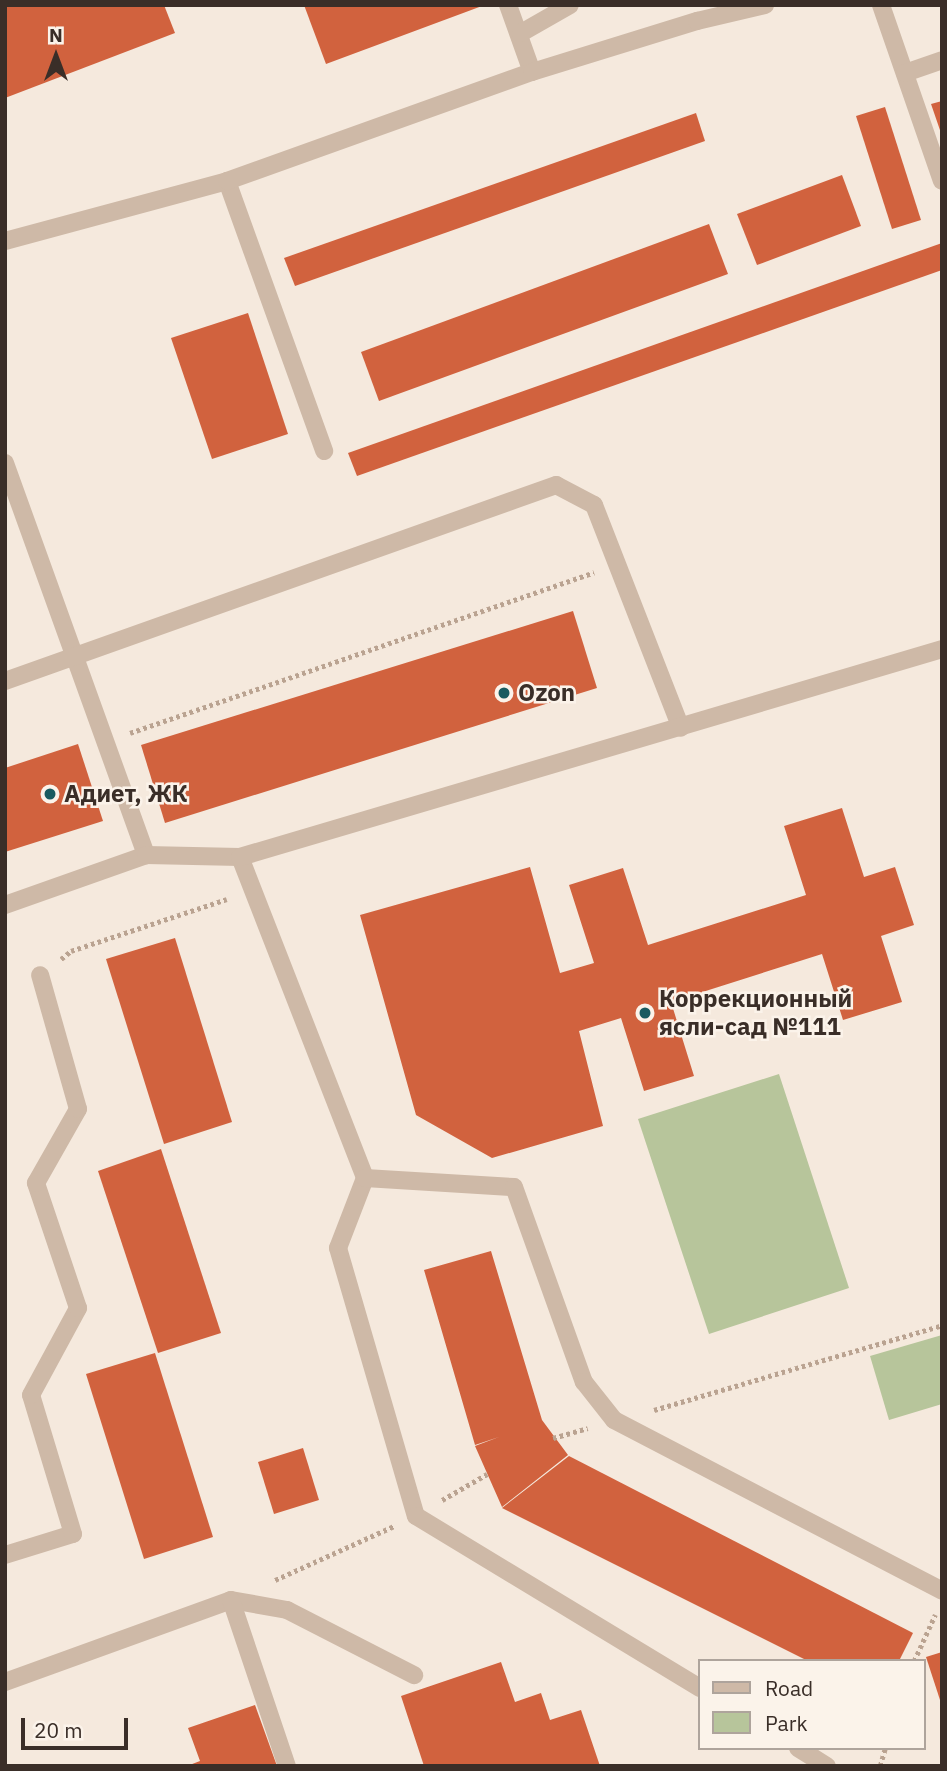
<!DOCTYPE html>
<html>
<head>
<meta charset="utf-8">
<style>
	body { margin:0 }
	#map { position:relative; width:947px; height:1771px; overflow:hidden; background:#f5e9dd; font-family:"IBM Plex Sans",sans-serif }
	div>[style] { position:absolute }
	.green>* { inset:0; background:#b7c59b }
	.building>* { inset:0; background:#d1623e }
	.path>* { height:4.5px; margin-top:-2.25px; transform-origin:0; background:repeating-linear-gradient(90deg,#baa391 0 3.5px,transparent 0 7px) }
	.minor>* { height:18px; margin:-9px; padding:0 9px; transform-origin:9px; border-radius:9px; background:#ceb9a7 }
	.dots>* { width:19px; height:19px; translate:-50% -50%; box-sizing:border-box; border:4px solid #fbf3ea; border-radius:50% }
	span { translate:-50% -50%; white-space:nowrap; text-align:center; line-height:1.15; -webkit-text-stroke:5px #fbf3ea; paint-order:stroke }
	.poi-label { font-size:24px; color:#3a2e28; font-weight:700 }
	.left { translate:0 -50%; text-align:left }
	.frame { position:absolute; inset:0; border:7px solid #3a2e28; pointer-events:none }
	.legend { position:absolute; left:698px; top:1659px; width:228px; height:91px; box-sizing:border-box; background:#fbf3ea; border:2px solid #aea49c; margin:0; padding:9px 12px; list-style:none; font-size:21px; color:#3a2e28 }
	.legend li { display:flex; align-items:center; gap:14px; height:35px }
	.legend b { width:35px; border:2px solid #aea49c }
	.north { position:absolute; left:21px; top:21px; width:70px; height:70px; -webkit-text-stroke:5px #fbf3ea; paint-order:stroke; rotate:0deg; font-size:19px; font-weight:700; line-height:28px; text-align:center; color:#3a2e28 }
	.north::after { content:''; display:block; margin:auto; width:24px; height:32px; background:#3a2e28; clip-path:polygon(50% 0,100% 100%,50% 72%,0 100%) }
	.scale { position:absolute; left:21px; top:1718px; width:107px; height:32px; box-sizing:border-box; border:4px solid #3a2e28; border-top:0; padding-left:9px; font-size:21px; line-height:24px; white-space:nowrap; color:#3a2e28; -webkit-text-stroke:5px #fbf3ea; paint-order:stroke }
</style>
</head>
<body>
<div id="map">
	<div class="green">
		<div style="clip-path:polygon(779px 1074px,849px 1288px,709px 1334px,638px 1119px)"></div>
		<div style="clip-path:polygon(942px 1335px,942px 1404px,889px 1420px,870px 1356px)"></div>
	</div>
	<div class="building">
		<div style="clip-path:polygon(5px 5px,164px 5px,175px 33px,5px 98px)"></div>
		<div style="clip-path:polygon(304px 5px,482px 5px,482px 6px,326px 64px)"></div>
		<div style="clip-path:polygon(942px 101px,942px 133px,941px 133px,931px 104px)"></div>
		<div style="clip-path:polygon(885px 107px,921px 220px,892px 229px,856px 116px)"></div>
		<div style="clip-path:polygon(696px 113px,705px 141px,295px 286px,284px 258px)"></div>
		<div style="clip-path:polygon(842px 175px,861px 226px,757px 265px,737px 214px)"></div>
		<div style="clip-path:polygon(709px 224px,728px 274px,379px 401px,361px 352px)"></div>
		<div style="clip-path:polygon(942px 243px,942px 270px,357px 476px,348px 453px)"></div>
		<div style="clip-path:polygon(248px 313px,288px 434px,212px 459px,171px 338px)"></div>
		<div style="clip-path:polygon(573px 611px,597px 688px,165px 823px,141px 745px)"></div>
		<div style="clip-path:polygon(78px 744px,103px 821px,5px 852px,5px 768px)"></div>
		<div style="clip-path:polygon(842px 808px,864px 877px,895px 867px,914px 925px,881px 936px,902px 1002px,843px 1020px,822px 954px,671px 1002px,694px 1076px,644px 1091px,621px 1018px,579px 1031px,603px 1126px,492px 1158px,416px 1115px,360px 915px,530px 867px,560px 973px,594px 963px,569px 885px,623px 868px,648px 945px,806px 895px,784px 826px)"></div>
		<div style="clip-path:polygon(175px 938px,232px 1122px,164px 1144px,106px 959px)"></div>
		<div style="clip-path:polygon(161px 1149px,221px 1333px,158px 1353px,98px 1171px)"></div>
		<div style="clip-path:polygon(491px 1251px,542px 1420px,568px 1455px,502px 1507px,475px 1446px,499px 1437px,475px 1445px,424px 1270px)"></div>
		<div style="clip-path:polygon(155px 1353px,213px 1537px,144px 1559px,86px 1374px)"></div>
		<div style="clip-path:polygon(303px 1448px,319px 1500px,274px 1514px,258px 1462px)"></div>
		<div style="clip-path:polygon(569px 1456px,913px 1633px,899px 1661px,808px 1661px,502px 1508px)"></div>
		<div style="clip-path:polygon(942px 1652px,942px 1703px,941px 1703px,926px 1657px)"></div>
		<div style="clip-path:polygon(501px 1662px,515px 1702px,541px 1693px,550px 1720px,581px 1710px,600px 1766px,424px 1766px,401px 1696px)"></div>
		<div style="clip-path:polygon(255px 1705px,277px 1766px,187px 1766px,200px 1761px,188px 1728px)"></div>
	</div>
	<div class="path">
		<div style="left:130px;top:733px;width:491px;rotate:-19.1deg"></div>
		<div style="left:61px;top:959px;width:13px;rotate:-39deg"></div>
		<div style="left:71px;top:951px;width:164px;rotate:-18.4deg"></div>
		<div style="left:654px;top:1410px;width:300px;rotate:-16.4deg"></div>
		<div style="left:553px;top:1438px;width:36px;rotate:-16deg"></div>
		<div style="left:442px;top:1500px;width:52px;rotate:-30deg"></div>
		<div style="left:275px;top:1580px;width:131px;rotate:-24.4deg"></div>
		<div style="left:914px;top:1661px;width:51px;rotate:-65.5deg"></div>
		<div style="left:880px;top:1766px;width:19px;rotate:-74deg"></div>
	</div>
	<div class="minor">
		<div style="left:508px;top:5px;width:71px;rotate:70.3deg"></div>
		<div style="left:881px;top:5px;width:186px;rotate:70.9deg"></div>
		<div style="left:521px;top:33px;width:56px;rotate:-29.7deg"></div>
		<div style="left:905px;top:73px;width:39px;rotate:-19deg"></div>
		<div style="left:227px;top:181px;width:287px;rotate:70.2deg"></div>
		<div style="left:5px;top:241px;width:230px;rotate:-15.1deg"></div>
		<div style="left:227px;top:181px;width:324px;rotate:-19.7deg"></div>
		<div style="left:532px;top:72px;width:173px;rotate:-17.2deg"></div>
		<div style="left:697px;top:21px;width:70px;rotate:-13.2deg"></div>
		<div style="left:5px;top:463px;width:417px;rotate:70.2deg"></div>
		<div style="left:5px;top:681px;width:585px;rotate:-19.58deg"></div>
		<div style="left:556px;top:485px;width:43px;rotate:27.8deg"></div>
		<div style="left:594px;top:505px;width:239px;rotate:68.7deg"></div>
		<div style="left:240px;top:857px;width:344px;rotate:68.7deg"></div>
		<div style="left:365px;top:1178px;width:75px;rotate:111.1deg"></div>
		<div style="left:338px;top:1248px;width:279px;rotate:73.8deg"></div>
		<div style="left:416px;top:1516px;width:332px;rotate:31.2deg"></div>
		<div style="left:5px;top:905px;width:150px;rotate:-19.5deg"></div>
		<div style="left:146px;top:855px;width:94px;rotate:1.2deg"></div>
		<div style="left:240px;top:857px;width:732px;rotate:-16.5deg"></div>
		<div style="left:365px;top:1178px;width:149px;rotate:3.5deg"></div>
		<div style="left:514px;top:1187px;width:207px;rotate:70.3deg"></div>
		<div style="left:584px;top:1382px;width:48px;rotate:51.7deg"></div>
		<div style="left:614px;top:1420px;width:370px;rotate:27.5deg"></div>
		<div style="left:5px;top:1555px;width:71px;rotate:-17.2deg"></div>
		<div style="left:73px;top:1534px;width:145px;rotate:-106.8deg"></div>
		<div style="left:31px;top:1395px;width:99px;rotate:-61.6deg"></div>
		<div style="left:78px;top:1308px;width:132px;rotate:-108.6deg"></div>
		<div style="left:36px;top:1183px;width:85px;rotate:-60.4deg"></div>
		<div style="left:78px;top:1109px;width:139px;rotate:-105.8deg"></div>
		<div style="left:231px;top:1600px;width:57px;rotate:10.1deg"></div>
		<div style="left:287px;top:1610px;width:143px;rotate:27.1deg"></div>
		<div style="left:5px;top:1682px;width:240px;rotate:-19.9deg"></div>
		<div style="left:231px;top:1600px;width:175px;rotate:71.4deg"></div>
		<div style="left:798px;top:1748px;width:34px;rotate:32deg"></div>
	</div>
	<div class="dots">
		<div style="left:504px;top:693px;background:#195b60"></div>
		<div style="left:50px;top:794px;background:#195b60"></div>
		<div style="left:645px;top:1013px;background:#195b60"></div>
	</div>
	<div class="poi-label">
		<span class="left" style="left:518px;top:693px">Ozon</span>
		<span class="left" style="left:64px;top:794px">Адиет, ЖК</span>
		<span class="left" style="left:659px;top:1013px">Коррекционный<br>ясли-сад №111</span>
	</div>
	<div class="frame"></div>
	<ul class="legend">
	<li><b style="height:9px;background:#ceb9a7"></b>Road</li>
	<li><b style="height:19px;background:#b7c59b"></b>Park</li>
	</ul>
	<div class="north">N</div>
	<div class="scale">20 m</div>
</div>
</body>
</html>
